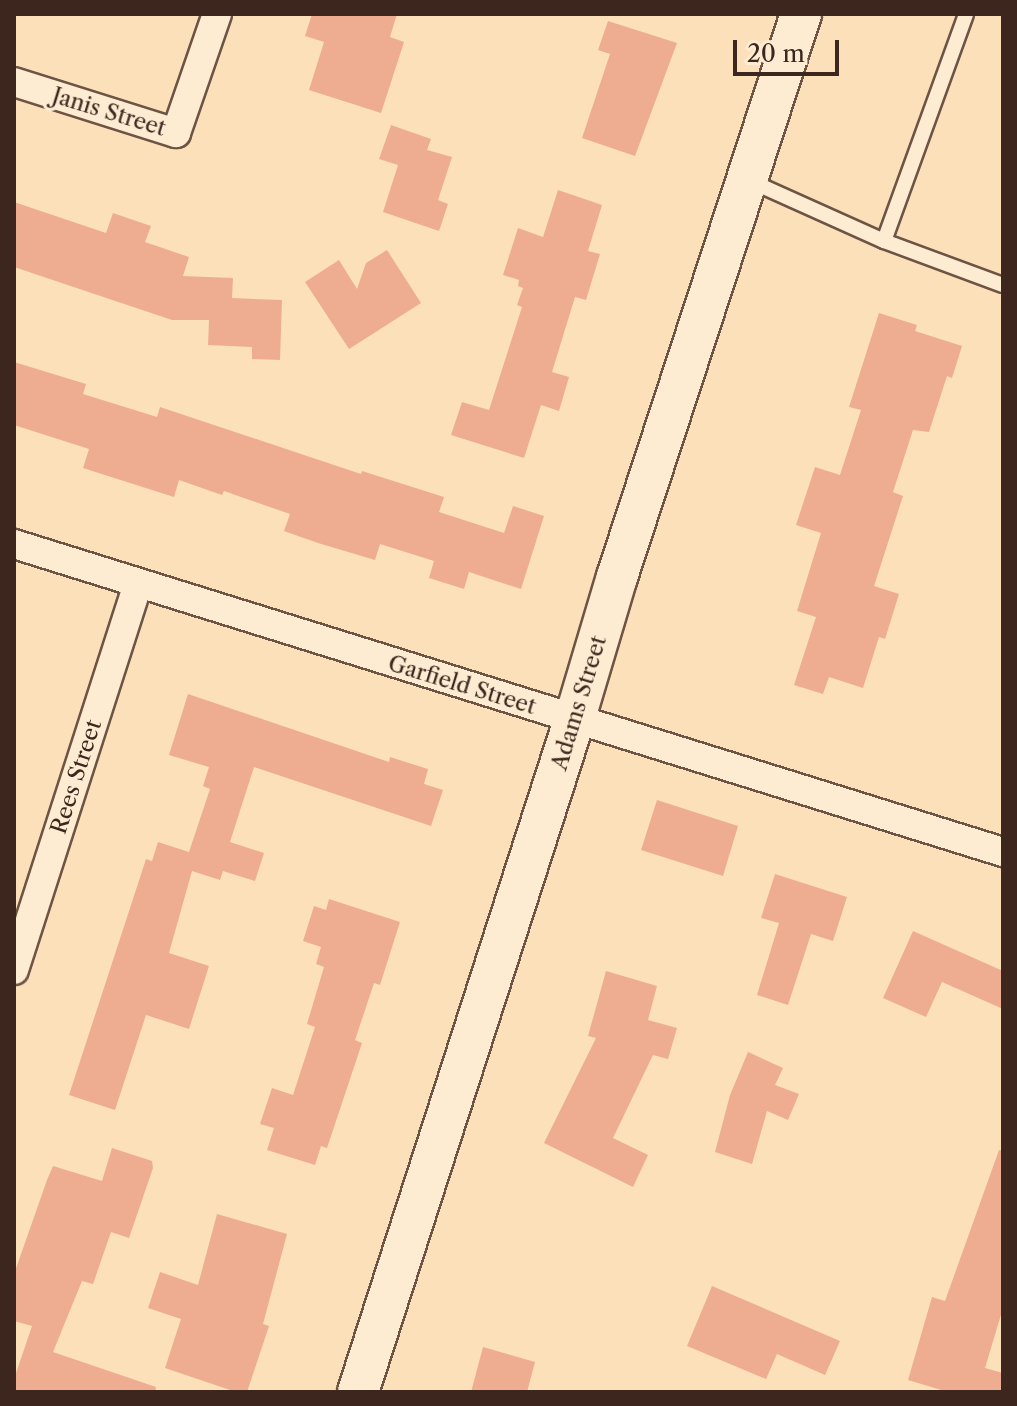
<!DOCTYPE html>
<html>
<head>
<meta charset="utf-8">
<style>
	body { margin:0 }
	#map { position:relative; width:1017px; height:1406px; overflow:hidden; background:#fce0ba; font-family:"Libre Caslon Text",serif }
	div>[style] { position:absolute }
	.building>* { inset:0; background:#eead91 }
	.roads { filter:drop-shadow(2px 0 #6d5444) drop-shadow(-2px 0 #6d5444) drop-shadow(0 2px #6d5444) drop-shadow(0 -2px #6d5444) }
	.lane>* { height:14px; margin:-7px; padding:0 7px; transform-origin:7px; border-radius:7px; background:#fdebd2 }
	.street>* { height:28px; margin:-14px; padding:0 14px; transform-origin:14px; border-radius:14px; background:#fdebd2 }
	.secondary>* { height:40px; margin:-20px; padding:0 20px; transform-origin:20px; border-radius:20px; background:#fdebd2 }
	span { translate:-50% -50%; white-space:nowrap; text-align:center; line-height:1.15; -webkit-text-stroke:7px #fdebd2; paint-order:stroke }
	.street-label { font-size:22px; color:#3d261d }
	.frame { position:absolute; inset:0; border:16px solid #3d261d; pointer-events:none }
	.scale { position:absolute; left:733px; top:40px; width:106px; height:36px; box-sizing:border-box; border:4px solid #3d261d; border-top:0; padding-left:10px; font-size:24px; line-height:28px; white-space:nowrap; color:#3d261d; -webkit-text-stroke:6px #fdebd2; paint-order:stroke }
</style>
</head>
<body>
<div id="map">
	<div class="building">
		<div style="clip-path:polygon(312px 14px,397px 14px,390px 37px,404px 42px,381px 113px,309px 90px,324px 42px,305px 36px)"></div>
		<div style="clip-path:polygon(608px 21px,677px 43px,635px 156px,582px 138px,610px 54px,598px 50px)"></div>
		<div style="clip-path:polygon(391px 125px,431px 139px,427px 150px,452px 157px,438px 200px,448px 204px,439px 231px,383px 212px,398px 165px,379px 159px)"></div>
		<div style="clip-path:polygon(558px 190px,602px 205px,588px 251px,600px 254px,586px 300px,575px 297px,552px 372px,569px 377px,559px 411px,541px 405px,524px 458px,451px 435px,462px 402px,489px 410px,522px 307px,517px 305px,523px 288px,518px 286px,519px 280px,503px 275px,518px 228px,543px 237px)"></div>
		<div style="clip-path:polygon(14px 202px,106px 233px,113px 213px,151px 226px,145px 242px,189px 257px,183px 276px,233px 278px,232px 298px,282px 300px,280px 360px,252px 359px,252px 347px,208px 345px,209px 320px,172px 320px,14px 267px)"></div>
		<div style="clip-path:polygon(387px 250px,421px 303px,349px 349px,305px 282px,339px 260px,357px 289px,366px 263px)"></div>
		<div style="clip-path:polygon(879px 313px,917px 325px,915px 331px,962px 346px,952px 378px,947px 376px,929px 432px,913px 430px,893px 492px,903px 496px,874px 586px,899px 594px,885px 639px,879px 637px,863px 688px,829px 677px,823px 694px,794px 685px,816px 617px,797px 611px,821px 533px,796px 525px,815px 467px,840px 475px,861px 410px,849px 407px)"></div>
		<div style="clip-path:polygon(14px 362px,86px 384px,83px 394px,157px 417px,160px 407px,361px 474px,362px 471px,444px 497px,439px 512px,504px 533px,513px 506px,544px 516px,521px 589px,469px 572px,464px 589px,429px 578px,434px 561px,380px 544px,375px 560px,318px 543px,284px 531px,290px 514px,224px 491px,222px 495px,179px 480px,174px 497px,83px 468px,89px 449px,14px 425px)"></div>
		<div style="clip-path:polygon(188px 694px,389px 762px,390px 757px,428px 769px,424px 784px,443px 790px,431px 826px,254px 767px,230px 842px,264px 853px,255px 881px,223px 871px,220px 880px,192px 871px,169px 953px,209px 966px,189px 1029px,146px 1015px,115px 1110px,69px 1095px,146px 859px,152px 861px,158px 842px,189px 852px,210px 789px,203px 786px,209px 767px,169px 755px)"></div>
		<div style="clip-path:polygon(657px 800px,738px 826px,723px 876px,641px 850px)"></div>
		<div style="clip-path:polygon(775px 874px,847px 897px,833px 941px,811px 934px,788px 1005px,757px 995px,779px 923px,761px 918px)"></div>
		<div style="clip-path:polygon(329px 899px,400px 922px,380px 985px,374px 983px,355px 1040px,362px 1043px,327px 1148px,321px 1146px,315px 1165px,267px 1150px,274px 1128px,260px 1124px,272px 1088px,293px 1095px,315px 1027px,307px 1024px,324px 967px,316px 964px,321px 947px,303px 941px,314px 906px,326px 910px)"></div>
		<div style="clip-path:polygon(913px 931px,1003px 971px,1003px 1009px,942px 982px,926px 1017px,883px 998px)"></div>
		<div style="clip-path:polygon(606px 971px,657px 986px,648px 1020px,677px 1028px,668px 1059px,653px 1055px,613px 1138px,648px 1155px,633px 1187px,544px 1143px,596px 1038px,588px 1036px)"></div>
		<div style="clip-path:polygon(748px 1052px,783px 1068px,775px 1085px,799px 1094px,788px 1120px,767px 1111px,752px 1164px,715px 1152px,730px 1095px)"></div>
		<div style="clip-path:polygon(112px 1148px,152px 1161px,153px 1168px,129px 1238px,111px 1232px,93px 1284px,82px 1281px,53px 1352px,156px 1387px,155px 1392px,14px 1392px,14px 1379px,32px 1326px,14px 1321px,14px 1274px,47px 1180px,53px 1166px,102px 1181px)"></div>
		<div style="clip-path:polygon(999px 1150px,1003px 1151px,1003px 1308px,985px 1368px,1003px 1373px,1003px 1392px,948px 1392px,908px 1380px,932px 1297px,945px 1301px)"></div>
		<div style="clip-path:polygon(217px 1214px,287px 1234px,263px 1324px,269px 1326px,247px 1392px,236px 1392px,165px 1368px,181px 1319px,148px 1308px,160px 1272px,198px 1285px)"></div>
		<div style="clip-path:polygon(712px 1286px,840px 1341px,825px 1375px,777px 1354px,766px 1379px,687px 1346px)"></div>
		<div style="clip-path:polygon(483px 1347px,535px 1362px,527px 1392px,471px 1392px)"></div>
	</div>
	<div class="roads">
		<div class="lane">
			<div style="left:748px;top:180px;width:149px;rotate:24.2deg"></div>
			<div style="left:884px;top:241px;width:127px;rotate:20.3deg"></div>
			<div style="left:884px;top:241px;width:241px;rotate:-70.1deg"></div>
		</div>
		<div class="street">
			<div style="left:14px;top:82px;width:170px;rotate:17.5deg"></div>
			<div style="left:176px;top:133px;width:126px;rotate:-71deg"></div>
			<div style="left:14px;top:544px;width:1036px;rotate:17.3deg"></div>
			<div style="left:14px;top:970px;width:405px;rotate:-72.2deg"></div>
		</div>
		<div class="secondary">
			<div style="left:358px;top:1392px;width:705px;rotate:-72.16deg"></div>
			<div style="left:574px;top:721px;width:150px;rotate:-73.4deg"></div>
			<div style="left:617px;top:577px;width:592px;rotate:-71.9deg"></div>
		</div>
	</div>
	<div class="street-label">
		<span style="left:109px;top:112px;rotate:17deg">Janis Street</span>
		<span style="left:462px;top:685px;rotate:17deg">Garfield Street</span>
		<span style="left:579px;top:703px;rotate:-73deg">Adams Street</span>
		<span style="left:76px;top:777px;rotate:-72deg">Rees Street</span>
	</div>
	<div class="frame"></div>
	<div class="scale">20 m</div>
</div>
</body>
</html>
